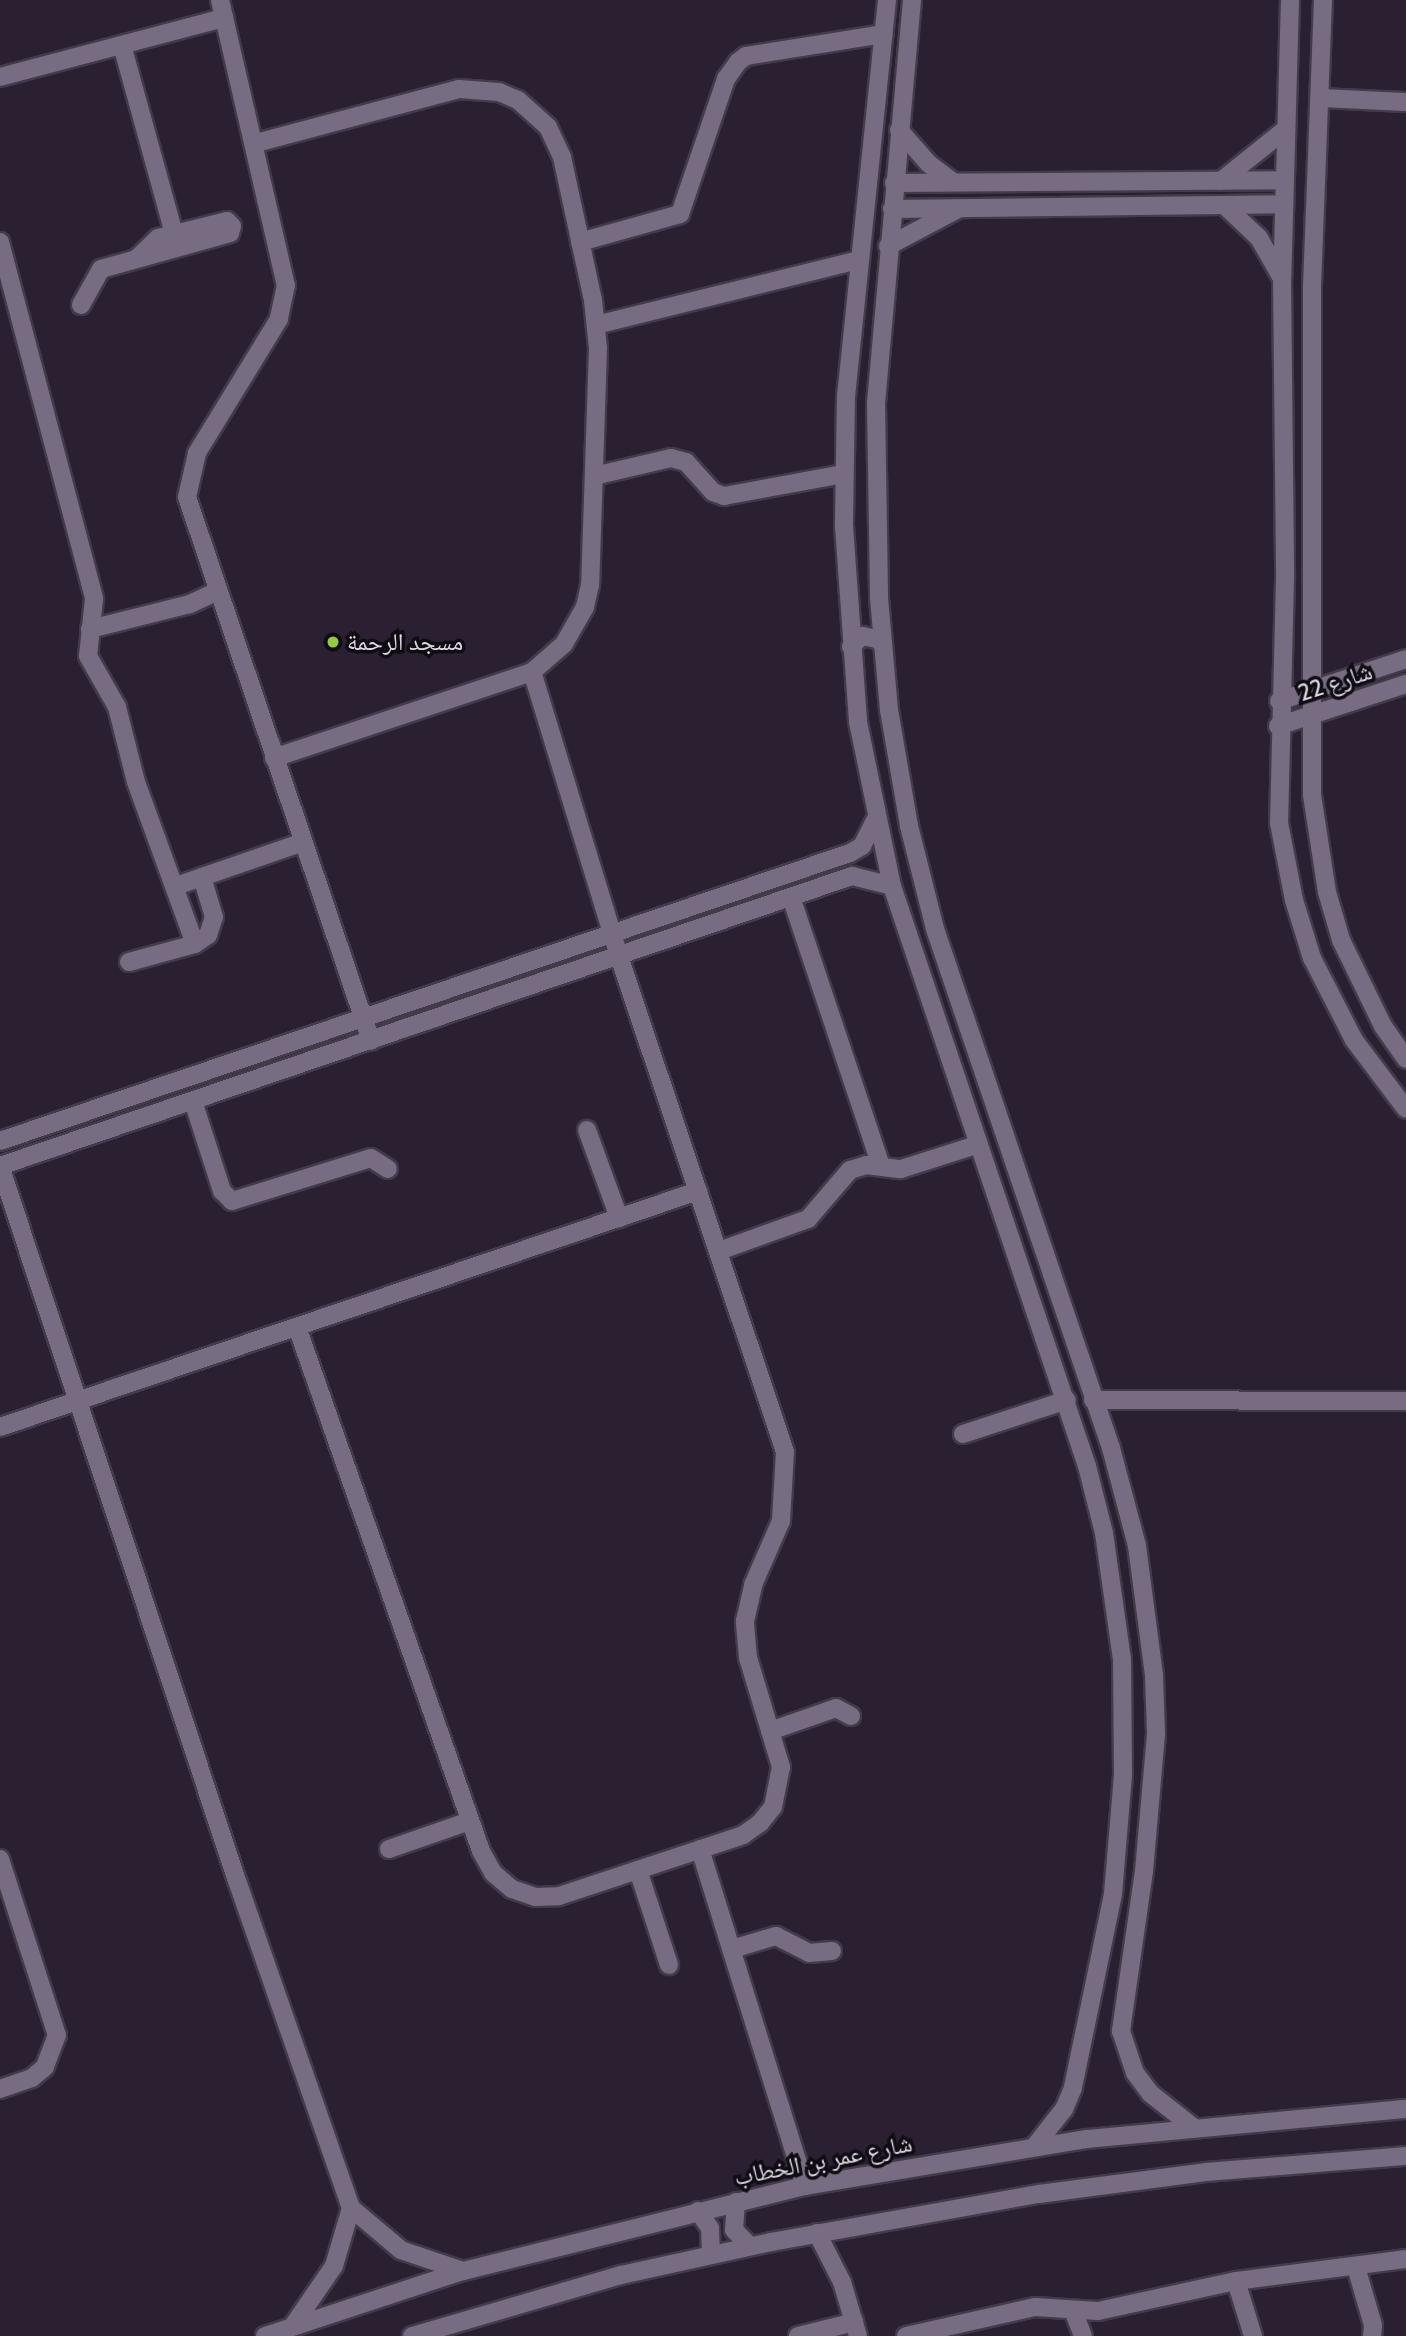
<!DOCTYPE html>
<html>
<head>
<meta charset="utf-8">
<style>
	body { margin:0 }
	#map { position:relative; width:1406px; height:2336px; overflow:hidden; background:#2a2031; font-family:Cabin,"Noto Naskh Arabic",sans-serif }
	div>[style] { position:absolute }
	.roads { filter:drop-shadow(2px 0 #433b49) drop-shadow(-2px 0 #433b49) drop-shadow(0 2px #433b49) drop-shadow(0 -2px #433b49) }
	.minor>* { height:18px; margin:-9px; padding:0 9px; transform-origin:9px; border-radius:9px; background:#776c81 }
	.dots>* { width:19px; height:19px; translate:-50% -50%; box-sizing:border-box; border:4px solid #100c14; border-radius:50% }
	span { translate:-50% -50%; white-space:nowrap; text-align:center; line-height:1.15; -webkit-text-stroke:7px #100c14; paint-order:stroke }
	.poi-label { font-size:24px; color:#ddd7e3 }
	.left { translate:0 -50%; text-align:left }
	.street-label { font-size:24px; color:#ddd7e3 }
</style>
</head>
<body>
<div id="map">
	<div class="roads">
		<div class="minor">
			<div style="left:220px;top:0;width:293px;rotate:77deg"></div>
			<div style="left:286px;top:285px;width:35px;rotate:102deg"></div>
			<div style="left:279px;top:319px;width:157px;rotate:121.5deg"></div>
			<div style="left:197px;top:453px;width:45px;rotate:102.8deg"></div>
			<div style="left:187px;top:497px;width:574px;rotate:71.31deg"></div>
			<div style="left:887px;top:0;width:397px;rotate:95.9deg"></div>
			<div style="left:846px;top:395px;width:131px;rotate:90.9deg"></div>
			<div style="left:844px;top:526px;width:196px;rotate:85.9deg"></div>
			<div style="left:858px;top:722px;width:167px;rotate:78.3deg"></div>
			<div style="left:892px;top:886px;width:612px;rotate:71.42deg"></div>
			<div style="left:1087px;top:1466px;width:69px;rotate:75.8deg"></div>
			<div style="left:1104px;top:1533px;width:127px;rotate:81.9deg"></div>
			<div style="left:1122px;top:1659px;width:116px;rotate:89.5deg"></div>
			<div style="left:1123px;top:1775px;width:119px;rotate:94.8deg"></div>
			<div style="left:1113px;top:1894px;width:198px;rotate:101.7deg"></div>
			<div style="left:1073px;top:2088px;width:23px;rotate:113deg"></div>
			<div style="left:1064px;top:2109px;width:47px;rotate:128.1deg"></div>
			<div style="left:912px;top:0;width:405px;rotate:95.1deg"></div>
			<div style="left:876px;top:403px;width:195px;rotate:89.1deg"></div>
			<div style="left:879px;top:598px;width:112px;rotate:84.9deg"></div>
			<div style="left:889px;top:710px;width:118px;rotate:80.2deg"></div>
			<div style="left:909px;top:826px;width:106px;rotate:75.8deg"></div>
			<div style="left:935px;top:929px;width:548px;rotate:71.27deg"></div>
			<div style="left:1111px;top:1448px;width:101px;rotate:75.1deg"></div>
			<div style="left:1137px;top:1546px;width:131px;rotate:82.5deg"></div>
			<div style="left:1154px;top:1676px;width:58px;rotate:88deg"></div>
			<div style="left:1156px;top:1734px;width:138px;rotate:95deg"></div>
			<div style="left:1144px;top:1871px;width:162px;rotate:98.2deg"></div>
			<div style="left:1121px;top:2031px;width:44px;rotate:71.6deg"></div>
			<div style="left:1135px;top:2073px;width:26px;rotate:53deg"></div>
			<div style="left:1151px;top:2094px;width:53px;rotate:38.2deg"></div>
			<div style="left:1290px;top:0;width:278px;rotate:91.6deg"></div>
			<div style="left:1282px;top:278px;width:301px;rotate:89.4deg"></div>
			<div style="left:1285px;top:579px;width:244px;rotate:91.4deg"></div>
			<div style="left:1279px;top:823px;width:78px;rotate:79deg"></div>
			<div style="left:1294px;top:900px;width:61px;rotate:72.8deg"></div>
			<div style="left:1312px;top:958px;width:92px;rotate:62.9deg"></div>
			<div style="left:1354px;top:1040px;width:86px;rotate:53deg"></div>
			<div style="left:1323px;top:0;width:287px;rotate:92.2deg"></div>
			<div style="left:1312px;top:287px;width:508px;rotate:90deg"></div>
			<div style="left:1312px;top:795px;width:98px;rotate:81.2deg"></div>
			<div style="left:1327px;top:892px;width:50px;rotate:73.7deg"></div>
			<div style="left:1341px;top:940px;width:96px;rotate:64deg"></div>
			<div style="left:1383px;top:1026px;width:40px;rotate:55.1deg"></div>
			<div style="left:122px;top:45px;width:196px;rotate:74.6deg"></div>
			<div style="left:0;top:77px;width:232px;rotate:-14.8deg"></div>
			<div style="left:1320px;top:98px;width:86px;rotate:2.7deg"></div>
			<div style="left:899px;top:130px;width:45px;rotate:48.6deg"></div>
			<div style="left:929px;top:164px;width:30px;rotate:37deg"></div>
			<div style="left:256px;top:143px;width:210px;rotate:-14.9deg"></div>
			<div style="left:459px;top:89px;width:40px;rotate:4.3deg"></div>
			<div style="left:499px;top:92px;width:21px;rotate:23deg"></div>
			<div style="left:518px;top:100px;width:40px;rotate:42deg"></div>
			<div style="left:548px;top:127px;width:33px;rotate:65deg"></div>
			<div style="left:562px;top:157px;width:146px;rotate:77.8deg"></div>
			<div style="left:593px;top:300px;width:48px;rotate:84.1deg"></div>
			<div style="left:598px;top:348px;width:237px;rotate:91.9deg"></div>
			<div style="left:590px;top:585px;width:23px;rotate:103deg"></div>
			<div style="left:585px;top:607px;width:43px;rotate:119.6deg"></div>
			<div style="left:564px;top:644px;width:43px;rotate:138.8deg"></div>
			<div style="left:532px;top:672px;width:272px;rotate:161.6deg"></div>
			<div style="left:1221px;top:181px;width:83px;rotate:-38.7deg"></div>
			<div style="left:894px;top:183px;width:390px;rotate:-0.4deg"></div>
			<div style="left:1224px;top:205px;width:48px;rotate:43.3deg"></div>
			<div style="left:1259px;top:238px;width:43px;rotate:60.4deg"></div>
			<div style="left:892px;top:209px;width:391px;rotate:-0.7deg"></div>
			<div style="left:0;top:242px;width:369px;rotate:75.2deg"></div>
			<div style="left:94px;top:599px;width:57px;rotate:96deg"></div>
			<div style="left:88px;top:656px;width:59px;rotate:60.4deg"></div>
			<div style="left:117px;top:707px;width:77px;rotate:75.8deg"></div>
			<div style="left:136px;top:782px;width:172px;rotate:70deg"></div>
			<div style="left:580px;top:242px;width:104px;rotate:-15.6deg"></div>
			<div style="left:680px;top:214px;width:143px;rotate:-71.2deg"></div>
			<div style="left:726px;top:79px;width:21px;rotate:-55deg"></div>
			<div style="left:738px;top:62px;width:10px;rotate:-37deg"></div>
			<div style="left:746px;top:56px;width:139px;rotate:-9.1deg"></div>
			<div style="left:888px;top:246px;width:77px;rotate:-27.9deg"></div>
			<div style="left:81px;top:305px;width:41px;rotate:-60.9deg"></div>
			<div style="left:101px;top:269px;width:134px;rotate:-15.6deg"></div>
			<div style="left:230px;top:233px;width:7px;rotate:-74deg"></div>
			<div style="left:232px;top:226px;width:7px;rotate:-135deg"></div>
			<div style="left:227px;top:221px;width:71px;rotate:166.2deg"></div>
			<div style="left:158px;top:238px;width:29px;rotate:136deg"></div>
			<div style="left:596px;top:325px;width:270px;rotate:-13.9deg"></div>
			<div style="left:594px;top:476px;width:79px;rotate:-13.2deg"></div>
			<div style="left:671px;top:458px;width:16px;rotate:15deg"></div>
			<div style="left:686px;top:462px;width:40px;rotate:48deg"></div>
			<div style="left:713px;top:492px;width:12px;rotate:20deg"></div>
			<div style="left:724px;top:496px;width:122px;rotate:-10.4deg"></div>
			<div style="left:90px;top:629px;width:103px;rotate:-14deg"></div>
			<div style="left:190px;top:604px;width:29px;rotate:-25deg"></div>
			<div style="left:851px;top:647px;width:16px;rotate:-45deg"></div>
			<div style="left:862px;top:636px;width:16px;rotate:11deg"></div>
			<div style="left:878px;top:639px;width:8px;rotate:50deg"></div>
			<div style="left:1279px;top:701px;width:134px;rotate:-18.3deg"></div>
			<div style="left:1278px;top:726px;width:135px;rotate:-18.2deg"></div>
			<div style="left:176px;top:886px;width:134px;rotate:-19.1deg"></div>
			<div style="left:791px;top:897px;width:284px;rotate:71.5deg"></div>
			<div style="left:129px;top:962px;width:68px;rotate:-15.3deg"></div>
			<div style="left:195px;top:944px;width:16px;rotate:-35deg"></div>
			<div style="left:208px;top:935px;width:19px;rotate:-72deg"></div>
			<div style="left:214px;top:917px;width:42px;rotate:-106.7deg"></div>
			<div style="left:193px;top:1101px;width:95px;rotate:72.1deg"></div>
			<div style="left:222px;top:1191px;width:14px;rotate:45deg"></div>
			<div style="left:232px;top:1201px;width:145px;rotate:-17.2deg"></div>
			<div style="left:371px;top:1158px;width:20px;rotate:33deg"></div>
			<div style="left:587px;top:1130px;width:94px;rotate:70deg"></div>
			<div style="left:0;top:1141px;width:897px;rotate:-18.72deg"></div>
			<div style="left:850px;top:853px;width:14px;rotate:-30deg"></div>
			<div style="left:862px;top:846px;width:29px;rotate:-63deg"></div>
			<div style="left:719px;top:1251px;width:95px;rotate:-19.8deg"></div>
			<div style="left:808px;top:1219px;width:65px;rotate:-49.4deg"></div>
			<div style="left:850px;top:1170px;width:17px;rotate:-17deg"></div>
			<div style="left:866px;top:1165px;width:35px;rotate:7deg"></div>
			<div style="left:901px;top:1169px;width:79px;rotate:-17.7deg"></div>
			<div style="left:297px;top:1327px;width:555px;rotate:70.65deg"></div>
			<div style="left:481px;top:1851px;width:25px;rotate:61deg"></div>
			<div style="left:493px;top:1873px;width:25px;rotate:40deg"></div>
			<div style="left:512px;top:1889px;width:24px;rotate:19deg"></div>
			<div style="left:535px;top:1897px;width:24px;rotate:-2deg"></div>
			<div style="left:559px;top:1896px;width:194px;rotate:-18.3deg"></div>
			<div style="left:743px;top:1835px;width:21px;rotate:-35deg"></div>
			<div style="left:760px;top:1823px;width:21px;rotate:-51deg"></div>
			<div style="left:773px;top:1807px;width:41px;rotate:-78.7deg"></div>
			<div style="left:781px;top:1767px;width:114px;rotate:-106.8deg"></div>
			<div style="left:748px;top:1658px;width:37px;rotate:-95deg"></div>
			<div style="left:745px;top:1621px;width:37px;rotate:-77deg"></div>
			<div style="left:753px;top:1585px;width:70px;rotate:-66.4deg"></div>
			<div style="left:781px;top:1521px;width:69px;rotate:-86.7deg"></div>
			<div style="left:785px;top:1452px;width:523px;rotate:-108.5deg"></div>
			<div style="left:619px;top:956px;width:297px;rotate:-107deg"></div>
			<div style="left:1093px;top:1400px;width:313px;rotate:0.2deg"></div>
			<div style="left:0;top:1427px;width:737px;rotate:-18.68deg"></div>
			<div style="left:963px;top:1434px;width:109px;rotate:-18.1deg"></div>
			<div style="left:770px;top:1731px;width:70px;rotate:-19.2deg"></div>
			<div style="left:836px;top:1708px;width:17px;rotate:28deg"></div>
			<div style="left:389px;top:1849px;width:86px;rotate:-19.1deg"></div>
			<div style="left:700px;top:1849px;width:353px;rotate:72.7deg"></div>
			<div style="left:0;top:1859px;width:185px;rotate:72.1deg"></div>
			<div style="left:57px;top:2035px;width:34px;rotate:111deg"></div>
			<div style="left:45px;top:2067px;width:17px;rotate:140deg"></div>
			<div style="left:32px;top:2078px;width:34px;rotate:161deg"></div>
			<div style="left:638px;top:1870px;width:100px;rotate:71.9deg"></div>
			<div style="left:732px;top:1949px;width:46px;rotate:-16.5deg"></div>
			<div style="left:776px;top:1936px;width:37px;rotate:27deg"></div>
			<div style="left:809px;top:1953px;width:23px;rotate:-5deg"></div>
			<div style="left:736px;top:2202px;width:28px;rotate:94deg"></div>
			<div style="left:734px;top:2230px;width:23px;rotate:45deg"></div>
			<div style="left:698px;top:2211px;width:21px;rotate:55deg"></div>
			<div style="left:710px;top:2228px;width:26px;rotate:88deg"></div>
			<div style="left:817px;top:2233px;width:55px;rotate:63deg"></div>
			<div style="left:842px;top:2282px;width:56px;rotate:73.5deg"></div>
			<div style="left:1356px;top:2267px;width:60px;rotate:73.7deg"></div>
			<div style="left:1373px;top:2325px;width:11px;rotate:95deg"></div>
			<div style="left:463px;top:2271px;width:65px;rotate:-161.3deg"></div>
			<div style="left:401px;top:2250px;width:65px;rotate:-140deg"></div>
			<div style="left:351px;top:2208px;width:346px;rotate:-109.2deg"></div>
			<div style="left:237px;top:1881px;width:753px;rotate:-108.34deg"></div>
			<div style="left:0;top:1166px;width:900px;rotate:-18.8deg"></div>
			<div style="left:852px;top:876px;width:41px;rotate:14deg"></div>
			<div style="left:1236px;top:2281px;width:58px;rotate:72.8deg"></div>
			<div style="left:1073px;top:2310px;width:28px;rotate:69deg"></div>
			<div style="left:292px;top:2327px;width:74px;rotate:-55.5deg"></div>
			<div style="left:334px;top:2266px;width:60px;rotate:-73.7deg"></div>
			<div style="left:265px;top:2336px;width:208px;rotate:-18.2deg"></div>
			<div style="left:463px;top:2271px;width:352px;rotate:-14deg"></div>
			<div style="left:805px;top:2186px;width:286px;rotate:-9.5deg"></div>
			<div style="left:1087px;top:2139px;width:320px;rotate:-5.4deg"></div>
			<div style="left:412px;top:2336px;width:218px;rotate:-16.3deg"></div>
			<div style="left:621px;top:2275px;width:154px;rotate:-12.4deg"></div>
			<div style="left:771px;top:2242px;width:272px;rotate:-10.2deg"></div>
			<div style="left:1039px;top:2194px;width:168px;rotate:-7.5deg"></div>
			<div style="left:1206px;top:2172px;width:201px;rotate:-4.6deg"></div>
			<div style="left:798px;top:2336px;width:58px;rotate:-14deg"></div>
			<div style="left:906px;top:2336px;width:132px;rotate:-12.7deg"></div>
			<div style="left:1035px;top:2307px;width:63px;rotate:3.6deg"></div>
			<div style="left:1098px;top:2311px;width:141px;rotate:-12.3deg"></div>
			<div style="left:1236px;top:2281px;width:171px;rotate:-7.4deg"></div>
		</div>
	</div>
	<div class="dots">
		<div style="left:333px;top:642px;background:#93cc3d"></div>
	</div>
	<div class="poi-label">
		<span class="left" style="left:347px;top:642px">مسجد الرحمة</span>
	</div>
	<div class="street-label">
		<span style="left:1335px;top:682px;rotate:-18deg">شارع 22</span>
		<span style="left:823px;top:2160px;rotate:-11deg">شارع عمر بن الخطاب</span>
	</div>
</div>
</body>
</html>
